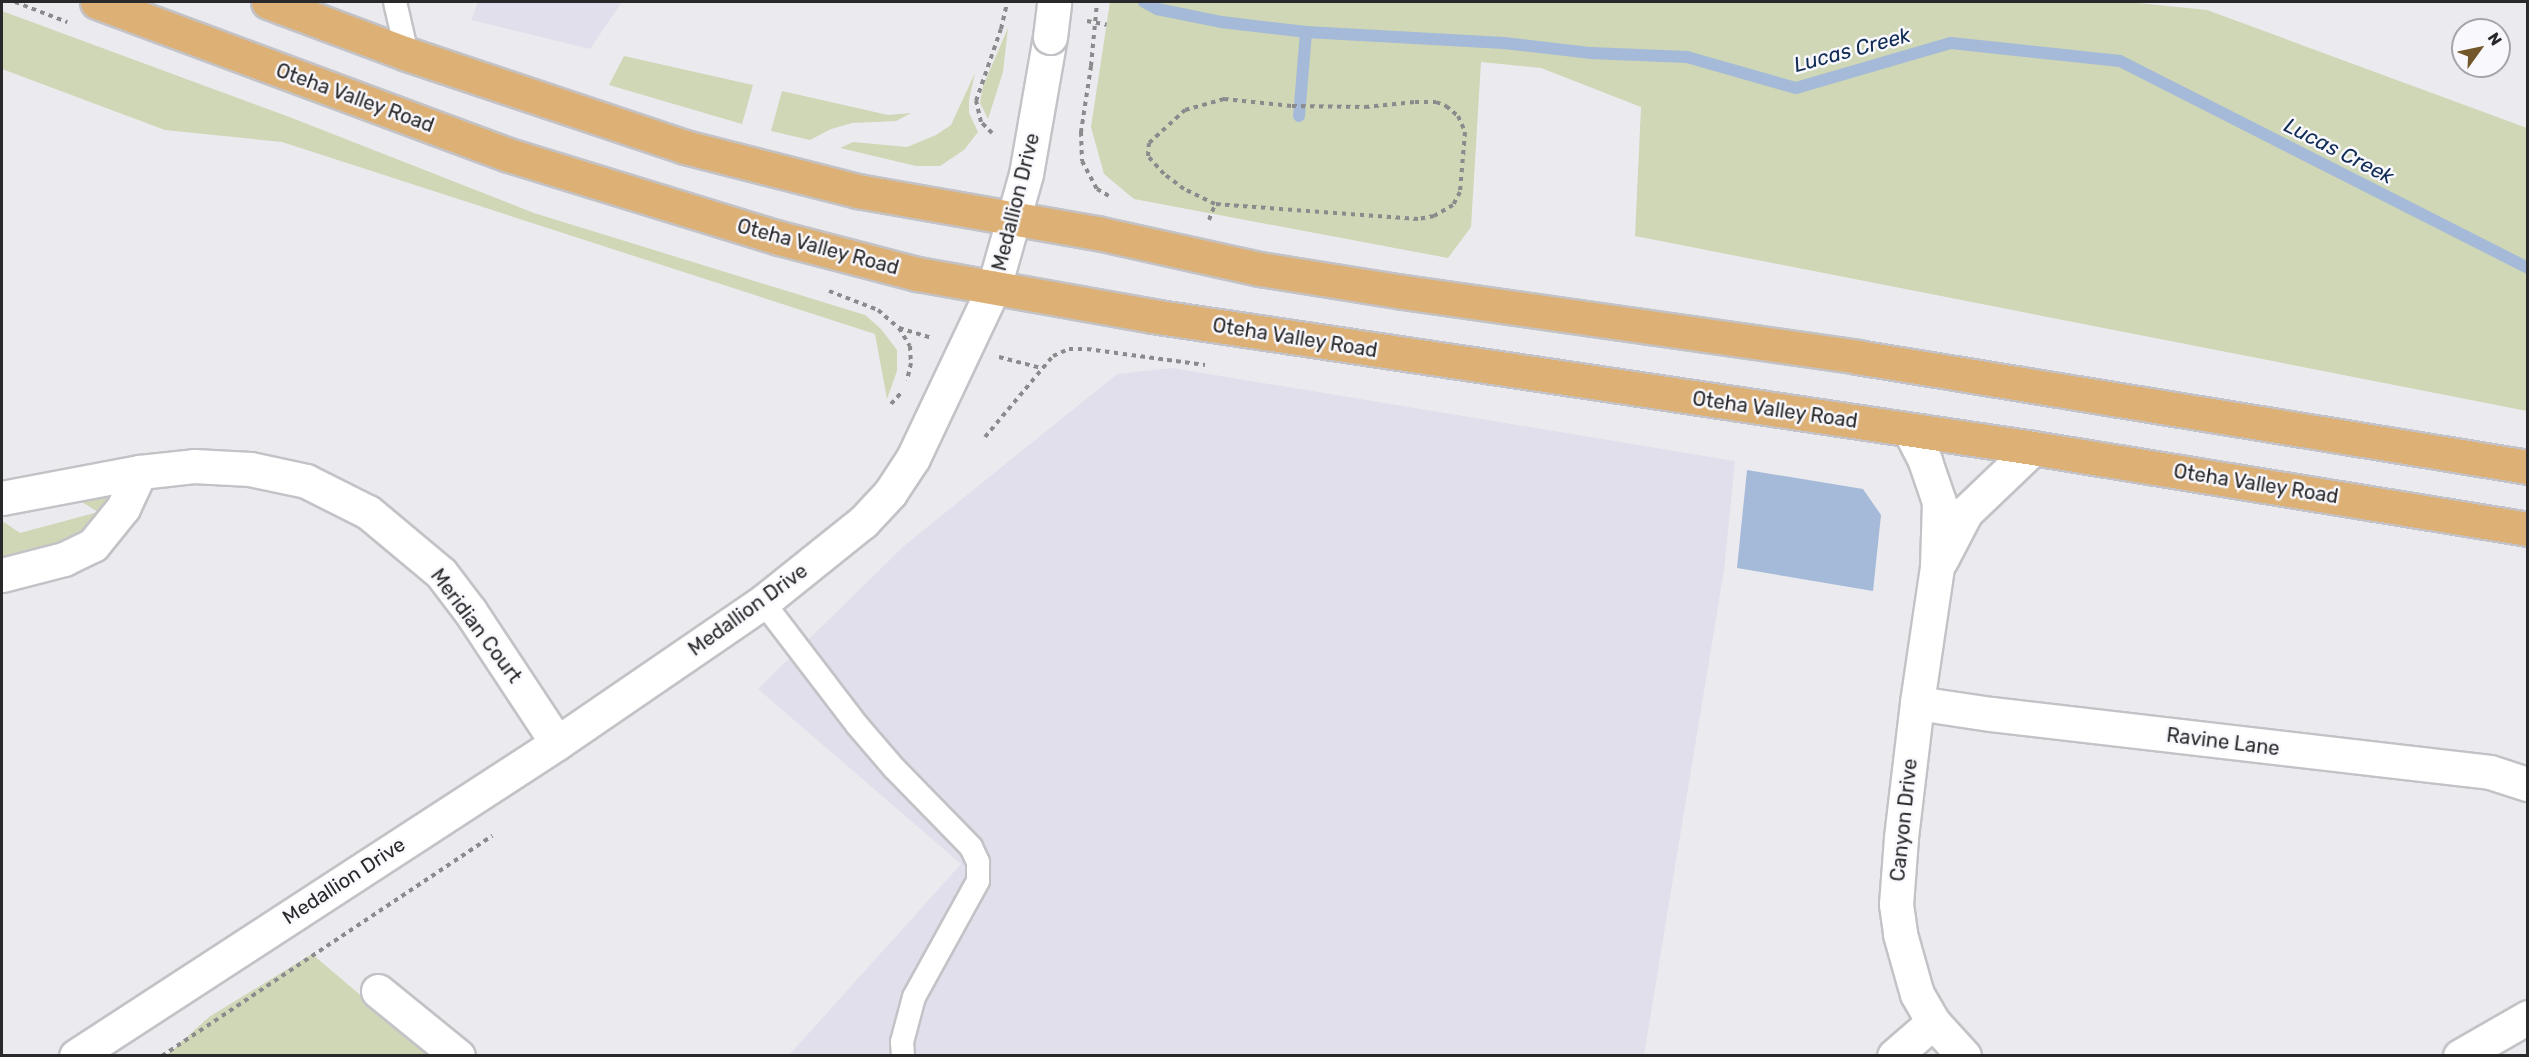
<!DOCTYPE html>
<html>
<head>
<meta charset="utf-8">
<style>
	body { margin:0 }
	#map { position:relative; width:2529px; height:1057px; overflow:hidden; background:#ebebef; font-family:Rubik,sans-serif }
	div>[style] { position:absolute }
	.built>* { inset:0; background:#e0dfeb }
	.green>* { inset:0; background:#cfd7b6 }
	.water>* { inset:0; background:#a5b9d8 }
	.stream>* { height:12px; margin:-6px; padding:0 6px; transform-origin:6px; border-radius:6px; background:#a5b9d8 }
	.path>* { height:4px; margin-top:-2px; transform-origin:0; background:repeating-linear-gradient(90deg,#8b8b8e 0 4.5px,transparent 0 9px) }
	.roads { filter:drop-shadow(2px 0 #c3c3c7) drop-shadow(-2px 0 #c3c3c7) drop-shadow(0 2px #c3c3c7) drop-shadow(0 -2px #c3c3c7) }
	.lane>* { height:22px; margin:-11px; padding:0 11px; transform-origin:11px; border-radius:11px; background:#fff }
	.street>* { height:33px; margin:-16.5px; padding:0 16.5px; transform-origin:16.5px; border-radius:16.5px; background:#fff }
	.secondary>* { height:33px; margin:-16.5px; padding:0 16.5px; transform-origin:16.5px; border-radius:16.5px; background:#fff }
	.primary>* { height:33px; margin:-16.5px; padding:0 16.5px; transform-origin:16.5px; border-radius:16.5px; background:#ddb176 }
	.path-bridge>* { height:4px; margin-top:-2px; transform-origin:0; background:repeating-linear-gradient(90deg,#8b8b8e 0 4.5px,transparent 0 9px) }
	.bridges { filter:drop-shadow(2px 0 #c3c3c7) drop-shadow(-2px 0 #c3c3c7) drop-shadow(0 2px #c3c3c7) drop-shadow(0 -2px #c3c3c7) }
	.secondary-bridge>* { height:33px; margin:-16.5px; padding:0 16.5px; transform-origin:16.5px; border-radius:16.5px; background:#fff }
	span { translate:-50% -50%; white-space:nowrap; text-align:center; line-height:1.15; -webkit-text-stroke:5px #f8f8fd; paint-order:stroke }
	.street-label { font-size:20px; color:#29292b }
	.water-label { font-size:21px; color:#112c54; font-style:italic }
	.frame { position:absolute; inset:0; border:3px solid #29292b; pointer-events:none }
	.north { position:absolute; left:2451px; top:18px; width:60px; height:60px; box-sizing:border-box; background:#f8f8fd; border:2px solid #a5a5a9; border-radius:50%; rotate:57deg; font-size:16px; font-weight:700; line-height:24px; text-align:center; color:#29292b }
	.north::after { content:''; display:block; margin:auto; width:21px; height:27px; background:#73572a; clip-path:polygon(50% 0,100% 100%,50% 72%,0 100%) }
</style>
</head>
<body>
<div id="map">
	<div class="built">
		<div style="clip-path:polygon(478px 2px,622px 2px,590px 49px,471px 20px)"></div>
		<div style="clip-path:polygon(1173px 368px,1735px 461px,1724px 570px,1644px 1055px,789px 1055px,961px 864px,758px 689px,905px 545px,1117px 374px)"></div>
	</div>
	<div class="green">
		<div style="clip-path:polygon(1110px 2px,2128px 2px,2207px 10px,2527px 128px,2527px 411px,1635px 236px,1641px 107px,1541px 68px,1481px 62px,1471px 227px,1448px 258px,1134px 199px,1104px 174px,1091px 127px)"></div>
		<div style="clip-path:polygon(2px 11px,292px 118px,534px 213px,865px 315px,881px 329px,897px 350px,897px 371px,887px 399px,875px 334px,282px 142px,165px 130px,2px 69px)"></div>
		<div style="clip-path:polygon(1008px 28px,1003px 72px,988px 119px,980px 103px,983px 86px)"></div>
		<div style="clip-path:polygon(624px 56px,753px 85px,742px 124px,609px 85px)"></div>
		<div style="clip-path:polygon(975px 73px,969px 100px,969px 113px,978px 132px,964px 150px,940px 166px,916px 166px,840px 148px,853px 142px,907px 147px,936px 135px,951px 125px)"></div>
		<div style="clip-path:polygon(782px 91px,888px 115px,911px 113px,896px 121px,852px 123px,831px 129px,810px 140px,771px 131px)"></div>
		<div style="clip-path:polygon(106px 489px,116px 499px,86px 537px,2px 563px,2px 521px,20px 533px,98px 512px,74px 497px)"></div>
		<div style="clip-path:polygon(312px 954px,431px 1055px,166px 1056px,209px 1017px)"></div>
	</div>
	<div class="water">
		<div style="clip-path:polygon(1747px 470px,1863px 489px,1881px 515px,1873px 591px,1737px 568px)"></div>
	</div>
	<div class="stream">
		<div style="left:1144px;top:2px;width:15px;rotate:28deg"></div>
		<div style="left:1157px;top:9px;width:65px;rotate:11.5deg"></div>
		<div style="left:1221px;top:22px;width:86px;rotate:6.7deg"></div>
		<div style="left:1306px;top:32px;width:198px;rotate:3.2deg"></div>
		<div style="left:1504px;top:43px;width:88px;rotate:6.6deg"></div>
		<div style="left:1591px;top:53px;width:96px;rotate:2.4deg"></div>
		<div style="left:1687px;top:57px;width:113px;rotate:15.9deg"></div>
		<div style="left:1796px;top:88px;width:161px;rotate:-16.2deg"></div>
		<div style="left:1951px;top:43px;width:170px;rotate:6.1deg"></div>
		<div style="left:2120px;top:61px;width:458px;rotate:26.9deg"></div>
		<div style="left:1299px;top:116px;width:84px;rotate:-85.2deg"></div>
	</div>
	<div class="path">
		<div style="left:15px;top:2px;width:56px;rotate:21deg"></div>
		<div style="left:1087px;top:21px;width:20px;rotate:11deg"></div>
		<div style="left:1091px;top:66px;width:67px;rotate:98.6deg"></div>
		<div style="left:1081px;top:132px;width:29px;rotate:88deg"></div>
		<div style="left:1082px;top:161px;width:32px;rotate:62deg"></div>
		<div style="left:1097px;top:189px;width:16px;rotate:30deg"></div>
		<div style="left:1224px;top:99px;width:68px;rotate:5.9deg"></div>
		<div style="left:1292px;top:106px;width:73px;rotate:0.8deg"></div>
		<div style="left:1365px;top:107px;width:50px;rotate:-5.7deg"></div>
		<div style="left:1415px;top:102px;width:21px"></div>
		<div style="left:1436px;top:102px;width:11px;rotate:22deg"></div>
		<div style="left:1446px;top:106px;width:16px;rotate:40deg"></div>
		<div style="left:1458px;top:116px;width:17px;rotate:66deg"></div>
		<div style="left:1465px;top:132px;width:60px;rotate:94.8deg"></div>
		<div style="left:1460px;top:192px;width:15px;rotate:118deg"></div>
		<div style="left:1453px;top:205px;width:22px;rotate:150deg"></div>
		<div style="left:1434px;top:216px;width:16px;rotate:169deg"></div>
		<div style="left:1418px;top:219px;width:204px;rotate:-175.8deg"></div>
		<div style="left:1215px;top:204px;width:34px;rotate:-154deg"></div>
		<div style="left:1184px;top:189px;width:25px;rotate:-143deg"></div>
		<div style="left:1164px;top:174px;width:24px;rotate:-132deg"></div>
		<div style="left:1148px;top:156px;width:13px;rotate:-86deg"></div>
		<div style="left:1149px;top:143px;width:49px;rotate:-42.5deg"></div>
		<div style="left:1185px;top:110px;width:41px;rotate:-15.8deg"></div>
		<div style="left:992px;top:133px;width:16px;rotate:-135deg"></div>
		<div style="left:981px;top:122px;width:22px;rotate:-103deg"></div>
		<div style="left:976px;top:101px;width:76px;rotate:-70.9deg"></div>
		<div style="left:1001px;top:29px;width:28px;rotate:-77deg"></div>
		<div style="left:1209px;top:220px;width:17px;rotate:-69deg"></div>
		<div style="left:829px;top:291px;width:53px;rotate:21.2deg"></div>
		<div style="left:878px;top:310px;width:28px;rotate:41deg"></div>
		<div style="left:899px;top:328px;width:21px;rotate:59deg"></div>
		<div style="left:910px;top:346px;width:17px;rotate:87deg"></div>
		<div style="left:911px;top:363px;width:18px;rotate:103deg"></div>
		<div style="left:899px;top:328px;width:34px;rotate:17deg"></div>
		<div style="left:999px;top:357px;width:43px;rotate:14.7deg"></div>
		<div style="left:891px;top:404px;width:15px;rotate:-48deg"></div>
		<div style="left:985px;top:437px;width:106px;rotate:-50deg"></div>
		<div style="left:1053px;top:356px;width:17px;rotate:-24deg"></div>
		<div style="left:1069px;top:349px;width:18px"></div>
		<div style="left:1087px;top:349px;width:119px;rotate:7.7deg"></div>
		<div style="left:162px;top:1056px;width:397px;rotate:-33.7deg"></div>
	</div>
	<div class="roads">
		<div class="lane">
			<div style="left:395px;top:2px;width:53px;rotate:77deg"></div>
			<div style="left:763px;top:602px;width:155px;rotate:52.6deg"></div>
			<div style="left:857px;top:725px;width:57px;rotate:49.3deg"></div>
			<div style="left:894px;top:768px;width:110px;rotate:45.7deg"></div>
			<div style="left:971px;top:847px;width:17px;rotate:65deg"></div>
			<div style="left:978px;top:862px;width:19px;rotate:90deg"></div>
			<div style="left:978px;top:881px;width:132px;rotate:118.9deg"></div>
			<div style="left:914px;top:997px;width:47px;rotate:104.9deg"></div>
			<div style="left:902px;top:1042px;width:14px;rotate:86deg"></div>
		</div>
		<div class="street">
			<div style="left:1910px;top:431px;width:34px;rotate:63deg"></div>
			<div style="left:1925px;top:461px;width:43px;rotate:71.1deg"></div>
			<div style="left:1939px;top:502px;width:65px;rotate:91.8deg"></div>
			<div style="left:1937px;top:567px;width:137px;rotate:98.4deg"></div>
			<div style="left:1917px;top:703px;width:136px;rotate:96.8deg"></div>
			<div style="left:1901px;top:838px;width:66px;rotate:94.3deg"></div>
			<div style="left:1896px;top:904px;width:30px;rotate:82deg"></div>
			<div style="left:1900px;top:934px;width:62px;rotate:74.2deg"></div>
			<div style="left:1917px;top:994px;width:32px;rotate:60deg"></div>
			<div style="left:1933px;top:1022px;width:46px;rotate:47.6deg"></div>
			<div style="left:2px;top:498px;width:140px;rotate:-10.7deg"></div>
			<div style="left:140px;top:472px;width:54px;rotate:-6.3deg"></div>
			<div style="left:194px;top:466px;width:56px;rotate:3.1deg"></div>
			<div style="left:250px;top:469px;width:57px;rotate:12.1deg"></div>
			<div style="left:306px;top:481px;width:69px;rotate:26.6deg"></div>
			<div style="left:368px;top:512px;width:95px;rotate:39.9deg"></div>
			<div style="left:441px;top:573px;width:48px;rotate:52.7deg"></div>
			<div style="left:470px;top:611px;width:158px;rotate:56.6deg"></div>
			<div style="left:1941px;top:560px;width:54px;rotate:-62.5deg"></div>
			<div style="left:1966px;top:512px;width:93px;rotate:-43.7deg"></div>
			<div style="left:2px;top:575px;width:64px;rotate:-14.5deg"></div>
			<div style="left:64px;top:559px;width:32px;rotate:-26deg"></div>
			<div style="left:93px;top:545px;width:48px;rotate:-51deg"></div>
			<div style="left:123px;top:508px;width:40px;rotate:-65deg"></div>
			<div style="left:1917px;top:703px;width:75px;rotate:8.5deg"></div>
			<div style="left:1991px;top:714px;width:502px;rotate:6.63deg"></div>
			<div style="left:2490px;top:772px;width:40px;rotate:18deg"></div>
			<div style="left:378px;top:991px;width:103px;rotate:39.1deg"></div>
			<div style="left:1894px;top:1056px;width:52px;rotate:-41.1deg"></div>
			<div style="left:2460px;top:1056px;width:78px;rotate:-29.8deg"></div>
		</div>
		<div class="secondary">
			<div style="left:76px;top:1056px;width:574px;rotate:-33.05deg"></div>
			<div style="left:557px;top:743px;width:250px;rotate:-34.4deg"></div>
			<div style="left:763px;top:602px;width:128px;rotate:-38.7deg"></div>
			<div style="left:863px;top:522px;width:40px;rotate:-47deg"></div>
			<div style="left:890px;top:493px;width:42px;rotate:-56.7deg"></div>
			<div style="left:913px;top:458px;width:189px;rotate:-64.7deg"></div>
			<div style="left:994px;top:287px;width:117px;rotate:-74.2deg"></div>
			<div style="left:1026px;top:174px;width:139px;rotate:-80.1deg"></div>
		</div>
		<div class="primary">
			<div style="left:97px;top:2px;width:439px;rotate:20.4deg"></div>
			<div style="left:509px;top:155px;width:282px;rotate:17.1deg"></div>
			<div style="left:779px;top:238px;width:143px;rotate:14.6deg"></div>
			<div style="left:917px;top:274px;width:239px;rotate:10.1deg"></div>
			<div style="left:1152px;top:316px;width:891px;rotate:8.52deg"></div>
			<div style="left:2033px;top:448px;width:502px;rotate:9.29deg"></div>
			<div style="left:268px;top:2px;width:148px;rotate:20.5deg"></div>
			<div style="left:407px;top:54px;width:293px;rotate:18.5deg"></div>
			<div style="left:685px;top:147px;width:179px;rotate:14.3deg"></div>
			<div style="left:858px;top:191px;width:243px;rotate:10deg"></div>
			<div style="left:1097px;top:233px;width:167px;rotate:12.5deg"></div>
			<div style="left:1260px;top:269px;width:145px;rotate:9.1deg"></div>
			<div style="left:1403px;top:292px;width:459px;rotate:8.1deg"></div>
			<div style="left:1857px;top:357px;width:680px;rotate:9.31deg"></div>
		</div>
	</div>
	<div class="path-bridge">
		<div style="left:1091px;top:66px;width:64px;rotate:-84.6deg"></div>
	</div>
	<div class="bridges">
		<div class="secondary-bridge">
			<div style="left:1050px;top:37px;width:35px;rotate:-83deg"></div>
		</div>
	</div>
	<div class="street-label">
		<span style="left:355px;top:98px;rotate:20deg">Oteha Valley Road</span>
		<span style="left:1016px;top:202px;rotate:-76deg">Medallion Drive</span>
		<span style="left:818px;top:247px;rotate:15deg">Oteha Valley Road</span>
		<span style="left:1295px;top:338px;rotate:9deg">Oteha Valley Road</span>
		<span style="left:1775px;top:410px;rotate:8deg">Oteha Valley Road</span>
		<span style="left:2256px;top:484px;rotate:9deg">Oteha Valley Road</span>
		<span style="left:748px;top:610px;rotate:-36deg">Medallion Drive</span>
		<span style="left:476px;top:626px;rotate:53deg">Meridian Court</span>
		<span style="left:2223px;top:742px;rotate:7deg">Ravine Lane</span>
		<span style="left:1904px;top:820px;rotate:-84deg">Canyon Drive</span>
		<span style="left:344px;top:881px;rotate:-33deg">Medallion Drive</span>
	</div>
	<div class="water-label">
		<span style="left:1852px;top:50px;rotate:-15deg">Lucas Creek</span>
		<span style="left:2339px;top:151px;rotate:27deg">Lucas Creek</span>
	</div>
	<div class="frame"></div>
	<div class="north">N</div>
</div>
</body>
</html>
